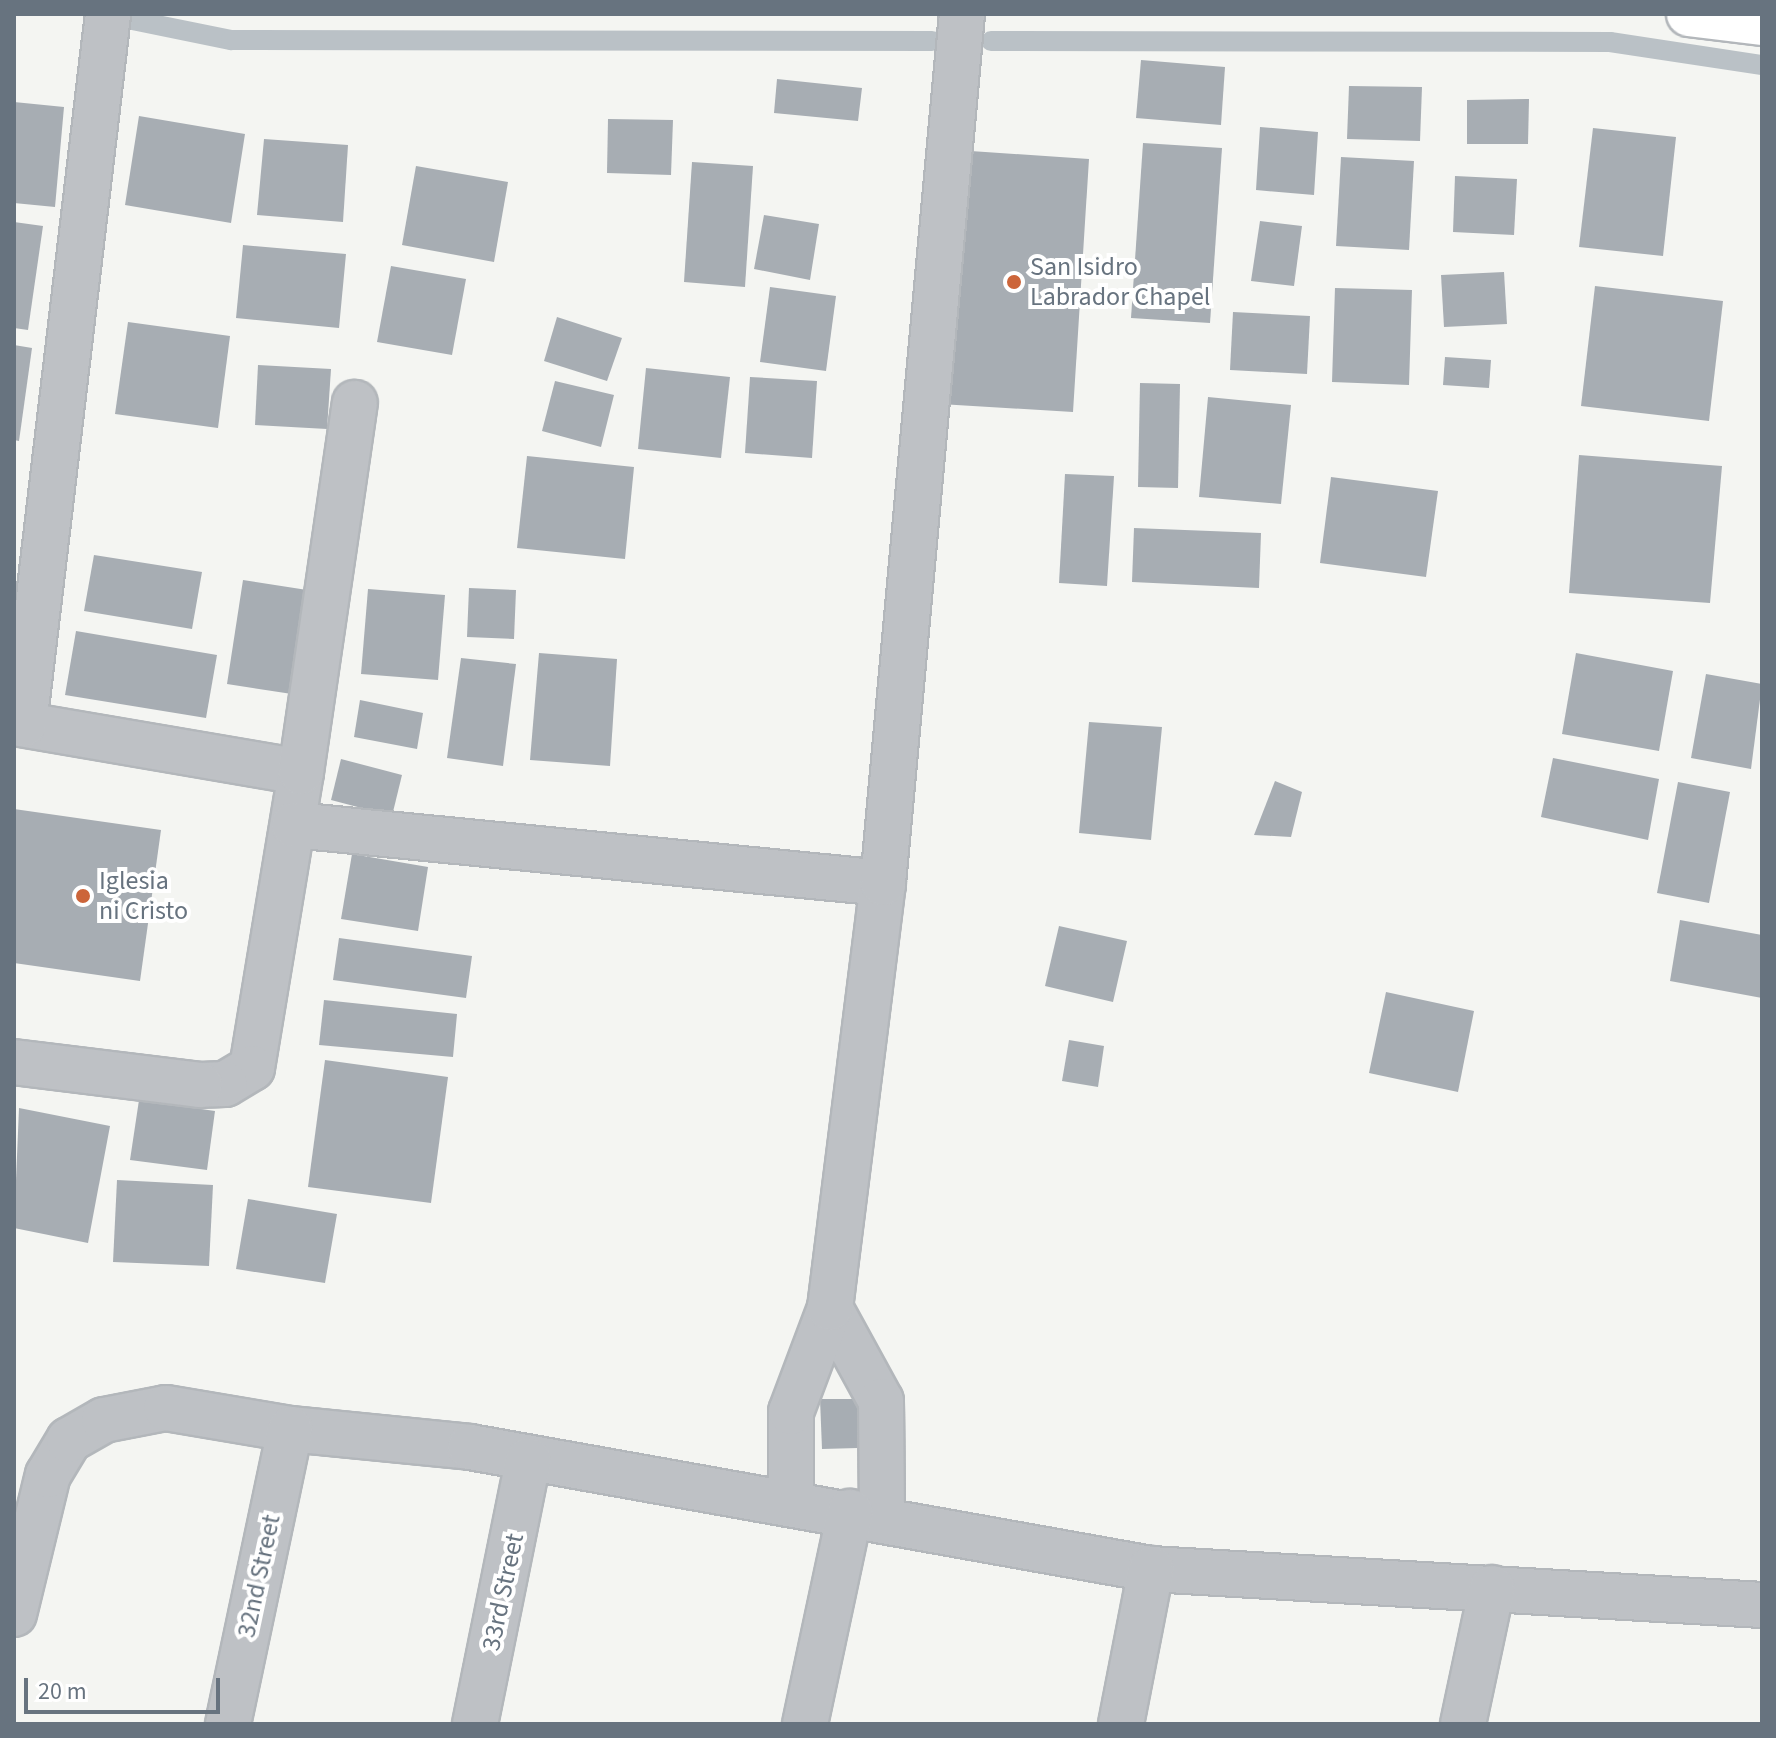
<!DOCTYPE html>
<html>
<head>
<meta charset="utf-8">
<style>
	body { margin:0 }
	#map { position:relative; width:1776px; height:1738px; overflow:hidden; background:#f4f5f2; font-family:"Source Sans 3",sans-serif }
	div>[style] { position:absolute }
	.stream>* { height:20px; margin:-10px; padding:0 10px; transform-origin:10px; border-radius:10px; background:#bac1c6 }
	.building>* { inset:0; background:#a7adb3 }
	.roads { filter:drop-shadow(2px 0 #b3b7bb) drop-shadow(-2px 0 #b3b7bb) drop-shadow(0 2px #b3b7bb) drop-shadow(0 -2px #b3b7bb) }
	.street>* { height:44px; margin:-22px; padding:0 22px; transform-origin:22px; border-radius:22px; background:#bec1c5 }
	.secondary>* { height:44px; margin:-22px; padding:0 22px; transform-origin:22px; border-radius:22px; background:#fff }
	.dots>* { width:22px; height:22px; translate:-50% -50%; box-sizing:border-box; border:4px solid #fff; border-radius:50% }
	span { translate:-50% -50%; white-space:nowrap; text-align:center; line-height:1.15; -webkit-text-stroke:8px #fff; paint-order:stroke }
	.poi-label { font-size:26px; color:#67737f }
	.left { translate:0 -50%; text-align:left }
	.street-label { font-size:26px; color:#67737f }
	.frame { position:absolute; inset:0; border:16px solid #67737f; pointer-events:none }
	.scale { position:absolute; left:24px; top:1678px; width:196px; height:36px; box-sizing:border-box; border:4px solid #67737f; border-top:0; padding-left:10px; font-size:24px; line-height:28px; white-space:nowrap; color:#67737f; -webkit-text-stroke:6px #fff; paint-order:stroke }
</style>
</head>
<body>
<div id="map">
	<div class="stream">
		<div style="left:103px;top:14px;width:131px;rotate:11.5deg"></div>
		<div style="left:231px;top:40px;width:701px;rotate:0.08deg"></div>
		<div style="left:991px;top:41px;width:619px;rotate:0.09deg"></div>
		<div style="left:1610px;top:42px;width:154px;rotate:8.6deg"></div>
	</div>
	<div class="building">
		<div style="clip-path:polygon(1141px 60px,1225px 67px,1221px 125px,1136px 118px)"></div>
		<div style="clip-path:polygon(777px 79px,862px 88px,858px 121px,774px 113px)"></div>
		<div style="clip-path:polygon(1349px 86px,1422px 87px,1420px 141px,1347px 139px)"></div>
		<div style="clip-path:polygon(1529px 99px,1528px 144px,1467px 144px,1467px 100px)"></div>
		<div style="clip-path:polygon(14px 102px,64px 107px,55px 207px,14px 203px)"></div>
		<div style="clip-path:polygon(139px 116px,245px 134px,231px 223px,125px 205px)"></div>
		<div style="clip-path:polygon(608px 119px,673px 120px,671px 175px,607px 173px)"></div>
		<div style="clip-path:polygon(1260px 127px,1318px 132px,1314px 195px,1256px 190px)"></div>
		<div style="clip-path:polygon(1593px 128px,1676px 137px,1663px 256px,1579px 247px)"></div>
		<div style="clip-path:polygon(264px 139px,348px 145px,343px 222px,257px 215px)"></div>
		<div style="clip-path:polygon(1143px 143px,1222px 148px,1210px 323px,1131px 318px)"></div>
		<div style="clip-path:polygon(956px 150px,1089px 159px,1073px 412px,940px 404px)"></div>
		<div style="clip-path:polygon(1341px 157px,1414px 161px,1409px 250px,1336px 246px)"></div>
		<div style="clip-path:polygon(692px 162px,753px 166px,745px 287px,684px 282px)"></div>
		<div style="clip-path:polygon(416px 166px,508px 182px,494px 262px,402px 245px)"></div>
		<div style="clip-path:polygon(1455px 176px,1517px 179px,1514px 235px,1453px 232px)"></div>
		<div style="clip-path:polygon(764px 215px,819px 224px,810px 280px,754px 269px)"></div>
		<div style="clip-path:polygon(1260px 221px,1302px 226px,1294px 286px,1251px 281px)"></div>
		<div style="clip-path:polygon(14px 222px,43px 226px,28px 330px,14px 328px)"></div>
		<div style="clip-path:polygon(243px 245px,346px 254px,339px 328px,236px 318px)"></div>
		<div style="clip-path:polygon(391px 266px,466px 279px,452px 355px,377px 342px)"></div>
		<div style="clip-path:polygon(1504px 272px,1507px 324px,1444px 327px,1441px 275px)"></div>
		<div style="clip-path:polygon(1595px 286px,1723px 301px,1709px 421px,1581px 406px)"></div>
		<div style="clip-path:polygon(770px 287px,836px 296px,826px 371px,760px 362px)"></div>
		<div style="clip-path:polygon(1335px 288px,1412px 290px,1409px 385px,1332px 382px)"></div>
		<div style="clip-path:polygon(1233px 312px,1310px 316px,1307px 374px,1230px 370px)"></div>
		<div style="clip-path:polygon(557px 317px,622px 338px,607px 381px,544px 361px)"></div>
		<div style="clip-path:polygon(128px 322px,230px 336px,218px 428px,115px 414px)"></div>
		<div style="clip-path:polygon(14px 345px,32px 348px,19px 441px,14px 440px)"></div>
		<div style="clip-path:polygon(1445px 357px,1491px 360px,1489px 388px,1443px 385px)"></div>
		<div style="clip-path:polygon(258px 365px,331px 369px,327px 429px,255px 425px)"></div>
		<div style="clip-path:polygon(646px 368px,730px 377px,721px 458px,638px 449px)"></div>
		<div style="clip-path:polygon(750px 377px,817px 381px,812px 458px,745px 453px)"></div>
		<div style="clip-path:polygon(555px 381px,614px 395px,601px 447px,542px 431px)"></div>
		<div style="clip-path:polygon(1140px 383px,1180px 384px,1178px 488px,1138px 487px)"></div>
		<div style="clip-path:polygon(1208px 397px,1291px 405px,1281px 504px,1199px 497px)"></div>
		<div style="clip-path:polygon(1579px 455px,1722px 466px,1710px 603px,1569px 593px)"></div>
		<div style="clip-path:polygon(527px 456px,634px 467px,625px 559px,517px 548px)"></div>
		<div style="clip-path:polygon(1065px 474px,1114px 476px,1107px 586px,1059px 583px)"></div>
		<div style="clip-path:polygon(1331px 477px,1438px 491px,1426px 577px,1320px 563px)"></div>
		<div style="clip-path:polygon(1134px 528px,1261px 533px,1259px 588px,1132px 582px)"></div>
		<div style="clip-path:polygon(94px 555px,202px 572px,192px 629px,84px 611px)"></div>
		<div style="clip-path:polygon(243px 580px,320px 592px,305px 696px,227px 684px)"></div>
		<div style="clip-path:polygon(469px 588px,516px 590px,514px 639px,467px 637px)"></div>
		<div style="clip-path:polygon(368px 589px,445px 595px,438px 680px,361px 674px)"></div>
		<div style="clip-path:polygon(76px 631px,217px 655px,206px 718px,65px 695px)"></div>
		<div style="clip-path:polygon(539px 653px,617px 659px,610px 766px,530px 760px)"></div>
		<div style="clip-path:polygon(1576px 653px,1673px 671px,1659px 751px,1562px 734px)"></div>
		<div style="clip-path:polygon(461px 658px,516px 664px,503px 766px,447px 758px)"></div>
		<div style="clip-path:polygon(1706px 674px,1762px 684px,1751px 769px,1691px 758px)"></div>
		<div style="clip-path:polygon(360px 700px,423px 713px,417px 749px,354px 737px)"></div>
		<div style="clip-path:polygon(1089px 722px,1162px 727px,1151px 840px,1079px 833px)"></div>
		<div style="clip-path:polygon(1553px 758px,1659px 779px,1648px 840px,1541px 817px)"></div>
		<div style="clip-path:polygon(341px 759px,402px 775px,392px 816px,331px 800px)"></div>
		<div style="clip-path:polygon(1275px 781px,1302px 792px,1291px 837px,1254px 835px)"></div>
		<div style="clip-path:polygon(1678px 782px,1730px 792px,1709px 903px,1657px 893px)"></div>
		<div style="clip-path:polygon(14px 809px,161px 830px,140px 981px,14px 963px)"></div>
		<div style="clip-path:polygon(352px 854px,428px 867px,418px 931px,341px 919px)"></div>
		<div style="clip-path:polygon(1680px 920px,1762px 935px,1762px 998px,1670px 981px)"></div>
		<div style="clip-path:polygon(1059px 926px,1127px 941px,1113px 1002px,1045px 986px)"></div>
		<div style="clip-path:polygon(339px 938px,472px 956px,466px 998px,333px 980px)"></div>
		<div style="clip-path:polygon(1386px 992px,1474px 1011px,1458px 1092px,1369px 1073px)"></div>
		<div style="clip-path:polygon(324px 1000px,457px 1014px,453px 1057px,319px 1045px)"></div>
		<div style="clip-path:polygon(1069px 1040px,1104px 1046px,1098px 1087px,1062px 1081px)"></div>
		<div style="clip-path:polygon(325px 1060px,448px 1077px,431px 1203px,308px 1187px)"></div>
		<div style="clip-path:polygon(139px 1100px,215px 1111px,207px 1170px,130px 1160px)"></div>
		<div style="clip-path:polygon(19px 1108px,110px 1126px,88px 1243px,14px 1228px)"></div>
		<div style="clip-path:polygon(117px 1180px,213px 1185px,209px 1266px,113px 1262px)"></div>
		<div style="clip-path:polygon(248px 1199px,337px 1214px,325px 1283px,236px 1269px)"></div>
		<div style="clip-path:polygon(820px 1399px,857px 1399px,858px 1448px,822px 1449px)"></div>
	</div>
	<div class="roads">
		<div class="street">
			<div style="left:14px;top:723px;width:291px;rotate:9.7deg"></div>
			<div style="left:301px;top:772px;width:300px;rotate:99.4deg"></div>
			<div style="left:252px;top:1068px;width:31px;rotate:149deg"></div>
			<div style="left:225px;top:1084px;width:25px;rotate:178deg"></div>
			<div style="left:200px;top:1085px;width:187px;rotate:-173deg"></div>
			<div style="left:24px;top:724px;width:715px;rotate:-83.25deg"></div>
			<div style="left:301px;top:772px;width:373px;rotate:-81.7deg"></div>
			<div style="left:294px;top:825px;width:592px;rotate:5.62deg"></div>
			<div style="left:830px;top:1308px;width:106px;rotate:61.3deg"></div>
			<div style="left:881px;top:1401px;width:118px;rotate:89.5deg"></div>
			<div style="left:791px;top:1503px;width:91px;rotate:-90deg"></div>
			<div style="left:791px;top:1412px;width:111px;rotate:-69.4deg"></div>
			<div style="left:830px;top:1308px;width:428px;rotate:-82.9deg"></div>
			<div style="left:883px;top:883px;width:873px;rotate:-84.81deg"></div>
			<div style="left:14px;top:1614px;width:143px;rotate:-76.3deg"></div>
			<div style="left:48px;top:1475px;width:41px;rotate:-59deg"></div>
			<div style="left:69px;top:1440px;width:40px;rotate:-29.7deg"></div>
			<div style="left:104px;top:1420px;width:63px;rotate:-11deg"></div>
			<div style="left:166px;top:1408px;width:126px;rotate:9.6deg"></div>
			<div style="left:290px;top:1429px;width:181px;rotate:5.7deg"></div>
			<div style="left:470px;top:1447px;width:692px;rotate:10.16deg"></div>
			<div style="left:1151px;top:1569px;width:612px;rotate:3.37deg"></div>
			<div style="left:228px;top:1724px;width:301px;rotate:-78.1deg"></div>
			<div style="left:475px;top:1724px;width:269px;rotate:-78.6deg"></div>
			<div style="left:805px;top:1724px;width:217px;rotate:-78deg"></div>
			<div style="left:1121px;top:1724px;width:158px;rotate:-79deg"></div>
			<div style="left:1463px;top:1724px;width:139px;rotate:-78deg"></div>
		</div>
		<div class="secondary">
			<div style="left:1689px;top:14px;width:74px;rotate:7deg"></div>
		</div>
	</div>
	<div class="dots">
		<div style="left:1014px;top:282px;background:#cc653a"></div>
		<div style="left:83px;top:896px;background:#cc653a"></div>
	</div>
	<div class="poi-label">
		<span class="left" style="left:1030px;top:282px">San Isidro<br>Labrador Chapel</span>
		<span class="left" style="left:99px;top:896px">Iglesia<br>ni Cristo</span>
	</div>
	<div class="street-label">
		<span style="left:259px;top:1576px;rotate:-78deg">32nd Street</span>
		<span style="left:503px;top:1592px;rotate:-78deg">33rd Street</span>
	</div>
	<div class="frame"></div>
	<div class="scale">20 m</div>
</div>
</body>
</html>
